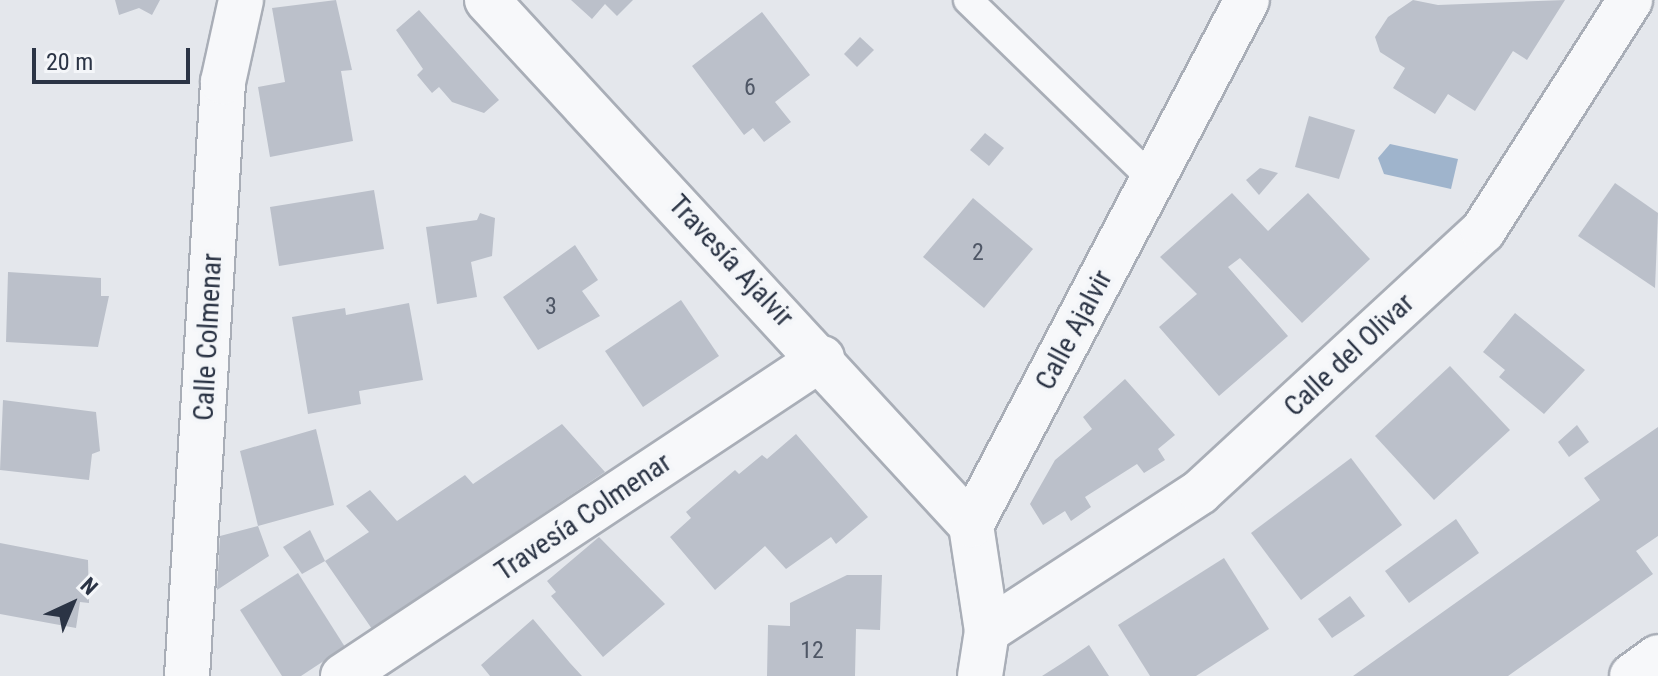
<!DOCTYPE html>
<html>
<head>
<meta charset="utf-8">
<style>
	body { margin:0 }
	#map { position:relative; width:1658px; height:676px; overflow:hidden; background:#e4e7ec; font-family:"Roboto Condensed",sans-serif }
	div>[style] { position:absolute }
	.water>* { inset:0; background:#9fb4cc }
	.building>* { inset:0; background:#bbc0ca }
	.roads { filter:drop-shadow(2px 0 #a9aeb7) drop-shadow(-2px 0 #a9aeb7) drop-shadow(0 2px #a9aeb7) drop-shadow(0 -2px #a9aeb7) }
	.lane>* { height:28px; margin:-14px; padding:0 14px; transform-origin:14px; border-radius:14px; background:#f7f8fa }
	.street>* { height:44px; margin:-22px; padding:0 22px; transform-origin:22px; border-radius:22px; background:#f7f8fa }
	span { translate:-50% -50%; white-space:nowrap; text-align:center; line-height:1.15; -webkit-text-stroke:8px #f4f6f9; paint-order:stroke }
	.number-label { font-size:24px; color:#4f5766 }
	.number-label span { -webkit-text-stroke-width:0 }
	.street-label { font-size:28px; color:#2b3445 }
	.north { position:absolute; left:32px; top:564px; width:80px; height:80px; -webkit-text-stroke:6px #f4f6f9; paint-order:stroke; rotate:44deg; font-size:22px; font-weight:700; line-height:32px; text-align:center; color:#2b3445 }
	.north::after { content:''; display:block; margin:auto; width:28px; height:36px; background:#2b3445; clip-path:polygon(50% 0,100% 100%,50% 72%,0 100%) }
	.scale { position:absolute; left:32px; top:48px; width:158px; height:36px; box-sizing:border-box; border:4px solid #2b3445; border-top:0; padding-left:10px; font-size:24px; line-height:28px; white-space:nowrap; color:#2b3445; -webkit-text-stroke:6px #f4f6f9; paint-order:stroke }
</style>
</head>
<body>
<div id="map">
	<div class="water">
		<div style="clip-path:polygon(1390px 144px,1458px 159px,1451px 189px,1384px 174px,1378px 158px)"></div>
	</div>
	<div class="building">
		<div style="clip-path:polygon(115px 0,160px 0,152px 15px,139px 8px,119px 15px)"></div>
		<div style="clip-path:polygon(336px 0,352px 70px,341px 71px,353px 141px,270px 157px,258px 87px,285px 82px,272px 8px)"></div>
		<div style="clip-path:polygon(571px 0,633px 0,617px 16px,605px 4px,592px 19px)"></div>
		<div style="clip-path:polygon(1413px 0,1438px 5px,1565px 0,1527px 60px,1513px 51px,1475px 111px,1448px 94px,1435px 114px,1393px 88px,1405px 68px,1380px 52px,1375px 37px,1388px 17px)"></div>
		<div style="clip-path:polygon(419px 10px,499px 100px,484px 113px,452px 102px,439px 87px,432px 93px,417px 75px,423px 69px,396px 30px)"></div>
		<div style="clip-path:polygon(762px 12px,810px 75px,775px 102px,791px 122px,764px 142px,753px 128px,744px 135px,692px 66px)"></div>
		<div style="clip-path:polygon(860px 37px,874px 50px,857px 67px,844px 54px)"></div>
		<div style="clip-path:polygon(1309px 116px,1355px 130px,1339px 179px,1295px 167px)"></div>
		<div style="clip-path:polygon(985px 133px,1004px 148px,989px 166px,970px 150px)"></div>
		<div style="clip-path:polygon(1260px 168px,1278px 173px,1259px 195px,1246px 180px)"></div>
		<div style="clip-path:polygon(1615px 183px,1658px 213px,1655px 288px,1578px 236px)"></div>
		<div style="clip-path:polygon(374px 190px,384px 249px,279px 266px,270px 207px)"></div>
		<div style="clip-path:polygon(1232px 193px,1268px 231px,1308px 193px,1370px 259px,1302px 323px,1240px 258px,1228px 267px,1288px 336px,1219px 396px,1159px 327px,1197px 294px,1160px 257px)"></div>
		<div style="clip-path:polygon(973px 198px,1033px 249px,984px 308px,923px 257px)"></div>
		<div style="clip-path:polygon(480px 213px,495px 218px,492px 256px,471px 262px,477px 297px,437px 304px,426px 227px,477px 220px)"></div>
		<div style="clip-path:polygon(575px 245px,598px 280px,582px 291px,600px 316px,538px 350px,503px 297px)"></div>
		<div style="clip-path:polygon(8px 272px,101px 278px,101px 296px,109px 296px,98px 347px,6px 342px)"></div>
		<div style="clip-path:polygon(681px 300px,719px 356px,643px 407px,605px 351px)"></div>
		<div style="clip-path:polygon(409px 303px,423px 380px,359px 391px,361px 404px,308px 414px,292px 317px,345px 308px,346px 315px)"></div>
		<div style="clip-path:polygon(1515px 313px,1585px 370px,1544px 414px,1499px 377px,1505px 370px,1483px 352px)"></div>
		<div style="clip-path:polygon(1450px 366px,1510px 430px,1434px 500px,1375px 436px)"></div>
		<div style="clip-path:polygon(1125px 379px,1175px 435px,1158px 449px,1165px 460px,1144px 473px,1137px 464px,1085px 497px,1091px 507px,1071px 521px,1065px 511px,1043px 525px,1030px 504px,1055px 460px,1092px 429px,1083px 417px)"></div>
		<div style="clip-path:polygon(3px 400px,96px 412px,100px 451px,92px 454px,89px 480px,0 470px)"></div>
		<div style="clip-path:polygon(562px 424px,605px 472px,372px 629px,325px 561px,369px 532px,346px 506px,370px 490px,397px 521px,465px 475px,473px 484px)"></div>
		<div style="clip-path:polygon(1577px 425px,1589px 442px,1569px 457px,1558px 442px)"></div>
		<div style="clip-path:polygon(1658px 427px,1658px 536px,1636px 551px,1653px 574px,1508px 676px,1353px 676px,1600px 500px,1584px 478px)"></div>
		<div style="clip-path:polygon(316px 429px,334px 505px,258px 526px,269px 556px,217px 590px,220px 536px,258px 526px,240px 451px)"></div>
		<div style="clip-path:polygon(796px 434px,868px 517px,836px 544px,831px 537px,786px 569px,765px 546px,715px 590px,670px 537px,691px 518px,686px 512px,735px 470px,739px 474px,762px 455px,767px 459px)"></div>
		<div style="clip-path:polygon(1351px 458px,1402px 525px,1301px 600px,1251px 533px)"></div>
		<div style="clip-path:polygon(1456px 519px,1479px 553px,1409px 603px,1385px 571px)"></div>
		<div style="clip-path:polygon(310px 530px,325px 561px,302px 574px,283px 547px)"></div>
		<div style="clip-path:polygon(599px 537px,665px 604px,603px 657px,551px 596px,556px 592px,547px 581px)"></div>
		<div style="clip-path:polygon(0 543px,88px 560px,89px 603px,80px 602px,76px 628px,0 614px)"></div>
		<div style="clip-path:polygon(1224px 558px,1269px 629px,1196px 676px,1150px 676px,1118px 625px)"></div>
		<div style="clip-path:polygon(298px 573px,345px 647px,301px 676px,282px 676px,240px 610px)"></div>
		<div style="clip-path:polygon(847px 575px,882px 575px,880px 630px,856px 629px,855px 676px,767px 676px,768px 625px,790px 626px,790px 603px)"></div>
		<div style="clip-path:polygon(1350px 596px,1365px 616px,1332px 638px,1318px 619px)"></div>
		<div style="clip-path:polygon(533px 619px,570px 663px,582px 676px,490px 676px,481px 665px)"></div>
		<div style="clip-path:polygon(1089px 645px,1109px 676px,1042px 676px,1064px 662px)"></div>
	</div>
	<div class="roads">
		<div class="lane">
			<div style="left:968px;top:0;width:258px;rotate:44.2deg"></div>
		</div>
		<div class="street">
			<div style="left:487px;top:0;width:714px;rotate:47.33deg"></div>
			<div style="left:987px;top:631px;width:254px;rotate:-33.1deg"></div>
			<div style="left:1200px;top:492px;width:385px;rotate:-42.7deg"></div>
			<div style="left:1483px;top:231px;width:274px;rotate:-57.5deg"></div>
			<div style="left:187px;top:676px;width:595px;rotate:-86.53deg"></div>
			<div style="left:223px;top:82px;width:84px;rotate:-77.6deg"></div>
			<div style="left:343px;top:676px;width:575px;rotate:-33.58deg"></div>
			<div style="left:980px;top:676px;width:46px;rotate:-81.2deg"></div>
			<div style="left:987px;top:631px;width:107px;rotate:-98.6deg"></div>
			<div style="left:971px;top:525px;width:593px;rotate:-62.27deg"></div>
			<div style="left:1632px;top:676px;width:32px;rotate:-36deg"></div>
		</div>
	</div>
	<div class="number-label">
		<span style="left:750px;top:88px">6</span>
		<span style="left:978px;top:253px">2</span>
		<span style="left:551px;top:307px">3</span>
		<span style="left:812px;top:651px">12</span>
	</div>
	<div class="street-label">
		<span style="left:731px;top:261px;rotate:47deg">Travesía Ajalvir</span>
		<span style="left:1074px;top:330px;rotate:-62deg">Calle Ajalvir</span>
		<span style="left:208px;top:337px;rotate:-87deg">Calle Colmenar</span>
		<span style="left:1349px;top:355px;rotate:-43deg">Calle del Olivar</span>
		<span style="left:583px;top:517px;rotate:-34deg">Travesía Colmenar</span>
	</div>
	<div class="north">N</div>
	<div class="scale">20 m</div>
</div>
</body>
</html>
